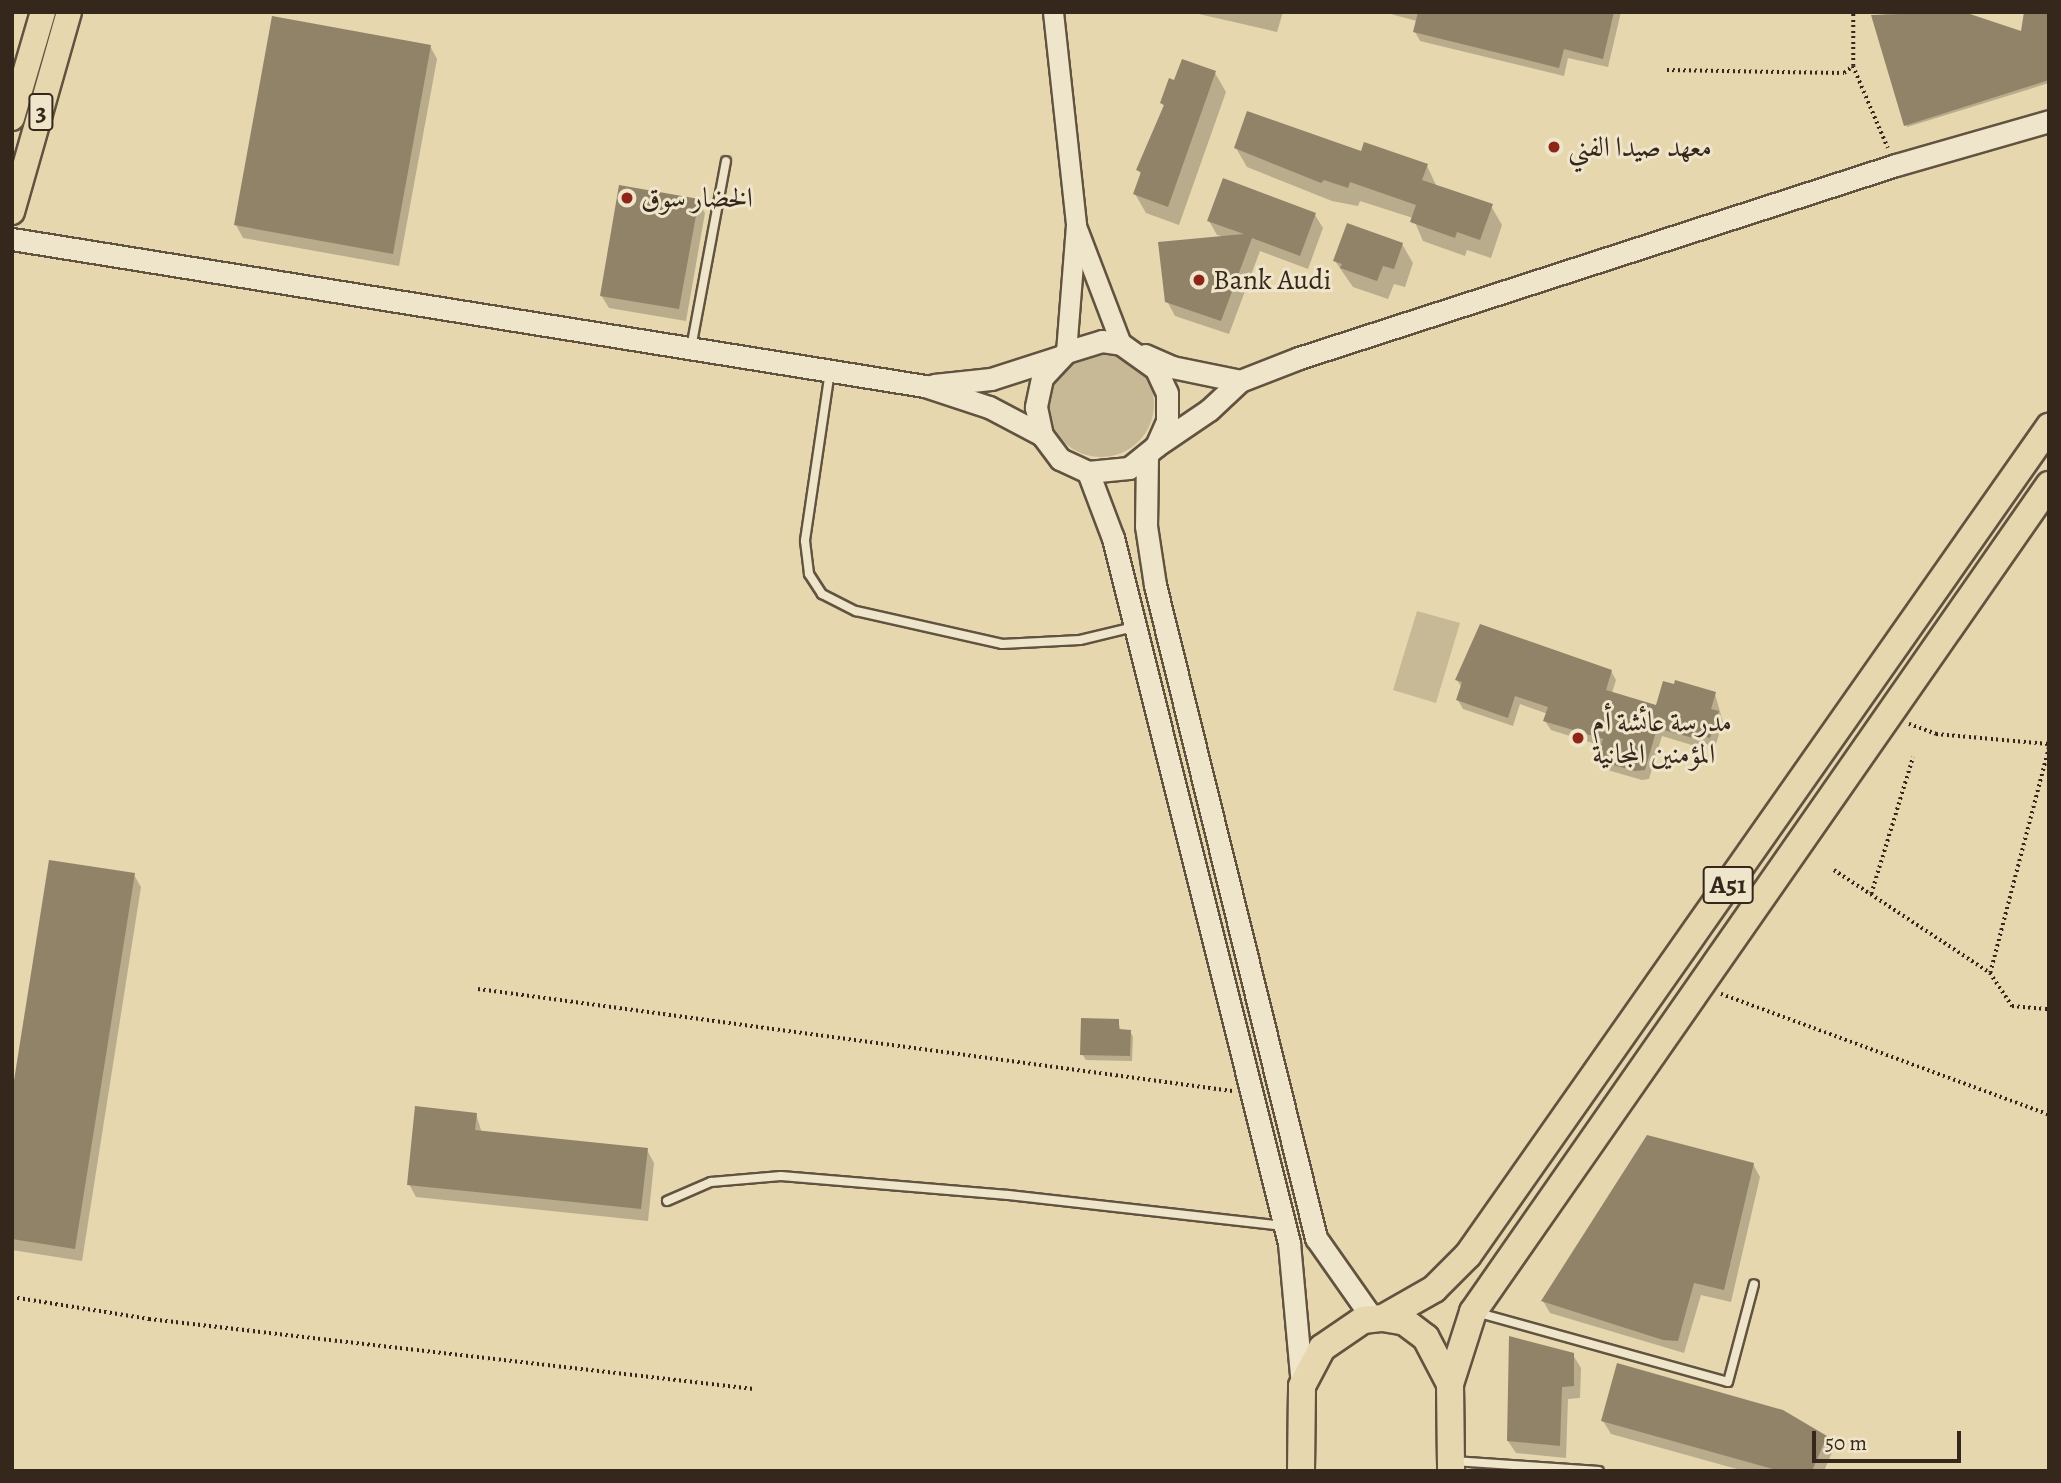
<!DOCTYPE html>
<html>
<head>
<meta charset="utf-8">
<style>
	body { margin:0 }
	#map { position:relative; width:2061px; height:1483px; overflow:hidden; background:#e6d7af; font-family:Alegreya,Amiri,serif }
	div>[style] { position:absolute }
	.green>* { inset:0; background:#c8b996 }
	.round { border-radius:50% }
	.shadow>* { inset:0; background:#0003 }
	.building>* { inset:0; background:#918368 }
	.path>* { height:3.5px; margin-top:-1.75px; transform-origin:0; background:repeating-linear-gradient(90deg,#35271b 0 2px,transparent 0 5.5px) }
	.roads { filter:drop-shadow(2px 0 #615340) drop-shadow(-2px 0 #615340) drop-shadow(0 2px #615340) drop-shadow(0 -2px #615340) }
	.service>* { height:8px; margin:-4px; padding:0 4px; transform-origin:4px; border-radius:4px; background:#efe5cb }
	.tertiary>* { height:19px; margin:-9.5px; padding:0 9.5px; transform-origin:9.5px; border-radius:9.5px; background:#efe5cb }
	.secondary>* { height:21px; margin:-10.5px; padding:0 10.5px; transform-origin:10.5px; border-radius:10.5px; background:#efe5cb }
	.primary>* { height:24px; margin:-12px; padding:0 12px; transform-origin:12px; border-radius:12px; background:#e6d7af }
	.trunk>* { height:26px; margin:-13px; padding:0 13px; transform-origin:13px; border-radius:13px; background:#e6d7af }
	.dots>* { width:19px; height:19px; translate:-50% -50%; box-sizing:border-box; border:4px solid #efe5cb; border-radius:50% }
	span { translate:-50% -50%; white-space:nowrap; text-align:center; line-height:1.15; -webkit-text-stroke:6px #efe5cb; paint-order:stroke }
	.shield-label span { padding:2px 5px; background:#efe5cb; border:2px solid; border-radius:5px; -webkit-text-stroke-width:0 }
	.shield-label { font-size:26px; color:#35271b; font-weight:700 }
	.poi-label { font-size:28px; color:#35271b }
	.left { translate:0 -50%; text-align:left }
	.frame { position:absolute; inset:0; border:14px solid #35271b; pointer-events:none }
	.scale { position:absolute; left:1812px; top:1431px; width:149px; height:32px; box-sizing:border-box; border:4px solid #35271b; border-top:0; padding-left:9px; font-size:21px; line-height:24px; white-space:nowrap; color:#35271b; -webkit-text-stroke:5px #efe5cb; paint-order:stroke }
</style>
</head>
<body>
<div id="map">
	<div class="green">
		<div class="round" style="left:1048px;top:351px;width:106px;height:106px"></div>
		<div style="clip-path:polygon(1417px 611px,1460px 623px,1436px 703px,1393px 690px)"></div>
	</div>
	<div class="shadow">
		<div style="clip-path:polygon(1190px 12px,1283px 12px,1277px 32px)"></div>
		<div style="clip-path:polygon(1383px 12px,1621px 12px,1608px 67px,1568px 58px,1564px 76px,1420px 41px,1415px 32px,1417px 21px)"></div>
		<div style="clip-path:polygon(1902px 12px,1959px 12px,2022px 33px,2049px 37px,2049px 83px,1907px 127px,1873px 16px)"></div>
		<div style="clip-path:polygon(430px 46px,437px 59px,399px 266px,243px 238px,236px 225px)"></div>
		<div style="clip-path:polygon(1215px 73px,1226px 92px,1179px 225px,1146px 213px,1135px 194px,1142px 176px,1138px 170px,1165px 108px,1162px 103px,1175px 82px)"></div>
		<div style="clip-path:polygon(1236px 148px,1362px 153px,1427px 166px,1437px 187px,1491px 206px,1502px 225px,1491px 258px,1467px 250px,1465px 256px,1423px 241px,1413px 218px,1360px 201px,1358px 206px,1332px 201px,1247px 167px)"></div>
		<div style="clip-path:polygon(698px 201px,705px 213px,686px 321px,609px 308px,601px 295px)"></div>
		<div style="clip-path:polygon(1315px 215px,1323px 228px,1308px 269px,1260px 251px,1229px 334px,1175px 316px,1167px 301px,1226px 237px,1217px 235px,1209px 221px)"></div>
		<div style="clip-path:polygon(1402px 244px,1413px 263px,1405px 287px,1394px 284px,1388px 299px,1353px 287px,1335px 261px)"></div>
		<div style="clip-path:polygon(1611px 671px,1616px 680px,1612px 693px,1657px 707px,1715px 694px,1723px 722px,1715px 747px,1706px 744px,1705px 749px,1662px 736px,1649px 779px,1642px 780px,1604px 769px,1598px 759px,1602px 746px,1551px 730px,1545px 721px,1548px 714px,1520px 704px,1513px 726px,1463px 709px,1458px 700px,1462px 688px,1457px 680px)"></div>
		<div style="clip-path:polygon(134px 875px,141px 887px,82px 1261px,12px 1250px,12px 1105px)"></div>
		<div style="clip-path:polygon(1118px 1021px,1121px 1031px,1130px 1031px,1133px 1037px,1132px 1061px,1086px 1060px,1082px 1054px)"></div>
		<div style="clip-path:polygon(476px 1114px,482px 1133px,647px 1150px,654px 1163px,648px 1221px,416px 1197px,409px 1184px)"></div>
		<div style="clip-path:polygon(1753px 1164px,1760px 1177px,1731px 1302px,1701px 1295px,1684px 1353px,1550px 1313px,1543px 1301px)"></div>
		<div style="clip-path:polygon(1573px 1355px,1581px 1368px,1580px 1398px,1568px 1399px,1566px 1458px,1516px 1453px,1508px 1441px)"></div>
		<div style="clip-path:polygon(1603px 1421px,1825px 1437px,1833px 1450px,1824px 1471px,1744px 1471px,1611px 1434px)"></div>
	</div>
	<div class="building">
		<div style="clip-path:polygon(1418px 12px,1614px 12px,1603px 59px,1564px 49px,1559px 68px,1413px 32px)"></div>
		<div style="clip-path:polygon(1964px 12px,2021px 31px,2024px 12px,2049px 12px,2049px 80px,1904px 126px,1871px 15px)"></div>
		<div style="clip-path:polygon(272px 16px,431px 45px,393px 254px,234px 225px)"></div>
		<div style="clip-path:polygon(1182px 59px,1216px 71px,1168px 207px,1133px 194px,1141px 172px,1136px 170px,1164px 105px,1160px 103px,1169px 78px,1174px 80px)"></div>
		<div style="clip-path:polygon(1247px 111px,1361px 151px,1364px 142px,1428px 164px,1422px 180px,1493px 204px,1480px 240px,1457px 232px,1455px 238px,1410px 222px,1416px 205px,1350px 182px,1348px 188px,1324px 180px,1321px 183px,1234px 148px)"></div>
		<div style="clip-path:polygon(1223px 178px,1316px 213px,1300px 256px,1252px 238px,1221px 321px,1165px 302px,1158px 242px,1244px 234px,1207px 221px)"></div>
		<div style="clip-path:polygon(619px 185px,699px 199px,679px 309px,600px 296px)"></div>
		<div style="clip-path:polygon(1347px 223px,1403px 243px,1394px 269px,1383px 266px,1377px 281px,1340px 268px,1342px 264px,1333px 261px)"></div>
		<div style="clip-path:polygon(1480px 624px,1612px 670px,1606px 690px,1656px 705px,1663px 681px,1674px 684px,1675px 680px,1716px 692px,1711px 709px,1719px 711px,1710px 738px,1701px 736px,1700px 740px,1657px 728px,1645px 770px,1635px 771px,1596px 760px,1603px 739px,1543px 721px,1548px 707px,1515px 696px,1508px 718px,1456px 700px,1462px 682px,1455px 680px)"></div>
		<div style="clip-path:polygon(49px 860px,135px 873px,75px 1249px,12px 1239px,12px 1093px)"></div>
		<div style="clip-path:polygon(1081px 1018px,1119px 1019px,1119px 1029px,1131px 1030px,1130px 1056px,1080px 1055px)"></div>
		<div style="clip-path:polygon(415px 1106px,477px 1113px,475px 1130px,648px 1148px,641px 1209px,407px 1185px)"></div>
		<div style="clip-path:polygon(1647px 1135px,1754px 1163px,1724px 1290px,1694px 1283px,1678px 1341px,1663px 1340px,1541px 1301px)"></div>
		<div style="clip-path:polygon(1509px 1336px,1574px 1353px,1574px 1386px,1562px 1387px,1560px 1446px,1507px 1441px)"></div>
		<div style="clip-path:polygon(1617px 1363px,1783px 1410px,1827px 1436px,1812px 1471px,1780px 1471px,1601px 1421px)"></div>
	</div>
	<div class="path">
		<div style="left:1853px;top:66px;width:89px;rotate:66.9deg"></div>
		<div style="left:1667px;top:70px;width:177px;rotate:1deg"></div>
		<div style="left:1844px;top:73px;width:11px;rotate:-38deg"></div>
		<div style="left:1853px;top:66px;width:54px;rotate:-90deg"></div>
		<div style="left:1909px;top:724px;width:29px;rotate:20deg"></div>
		<div style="left:1936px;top:734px;width:113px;rotate:5.1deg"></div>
		<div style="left:1834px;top:870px;width:187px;rotate:33.4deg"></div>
		<div style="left:1990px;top:973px;width:40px;rotate:56deg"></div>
		<div style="left:2012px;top:1006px;width:37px;rotate:5deg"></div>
		<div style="left:1871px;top:894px;width:143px;rotate:-73deg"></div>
		<div style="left:1990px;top:973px;width:234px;rotate:-75.4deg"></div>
		<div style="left:478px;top:989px;width:761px;rotate:7.7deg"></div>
		<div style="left:1721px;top:994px;width:348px;rotate:20.2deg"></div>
		<div style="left:12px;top:1297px;width:139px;rotate:9.1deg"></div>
		<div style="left:149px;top:1319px;width:609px;rotate:6.6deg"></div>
	</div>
	<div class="roads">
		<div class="service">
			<div style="left:691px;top:348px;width:190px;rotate:-79.4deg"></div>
			<div style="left:830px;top:371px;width:172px;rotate:98.4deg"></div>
			<div style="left:805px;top:541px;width:33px;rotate:83deg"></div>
			<div style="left:809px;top:574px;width:24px;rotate:57deg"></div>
			<div style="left:822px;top:594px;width:38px;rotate:27deg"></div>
			<div style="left:856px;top:611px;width:150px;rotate:12.7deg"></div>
			<div style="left:1002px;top:644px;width:78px;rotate:-2.9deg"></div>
			<div style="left:1080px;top:640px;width:56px;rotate:-13.5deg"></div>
			<div style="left:667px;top:1201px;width:48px;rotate:-23.4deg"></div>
			<div style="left:711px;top:1182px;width:70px;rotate:-4.9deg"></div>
			<div style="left:781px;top:1176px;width:228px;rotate:4.8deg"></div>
			<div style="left:1008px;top:1195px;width:278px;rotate:6.4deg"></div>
			<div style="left:1479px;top:1313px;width:258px;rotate:15.5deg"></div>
			<div style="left:1728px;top:1382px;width:101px;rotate:-75.1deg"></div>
			<div style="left:1454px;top:1461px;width:145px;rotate:3.9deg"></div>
		</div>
		<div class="tertiary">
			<div style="left:1053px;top:12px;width:214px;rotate:83.8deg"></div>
			<div style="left:1076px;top:225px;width:127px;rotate:94.5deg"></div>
			<div style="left:1076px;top:226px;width:126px;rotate:69.1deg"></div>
		</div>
		<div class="secondary">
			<div style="left:12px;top:239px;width:925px;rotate:9.15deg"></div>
			<div style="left:925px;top:386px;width:67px;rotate:18.2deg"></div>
			<div style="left:989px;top:407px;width:60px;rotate:27.8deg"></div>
			<div style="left:1145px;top:355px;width:30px;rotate:24deg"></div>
			<div style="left:1172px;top:367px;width:69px;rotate:11.6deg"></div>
			<div style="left:934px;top:385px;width:57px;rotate:-6deg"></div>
			<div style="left:991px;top:379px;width:71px;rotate:-17.9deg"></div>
			<div style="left:1156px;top:446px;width:64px;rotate:-34.2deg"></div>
			<div style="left:1209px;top:410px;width:42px;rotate:-43.1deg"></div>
			<div style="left:1240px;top:381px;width:63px;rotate:-21.3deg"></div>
			<div style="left:1299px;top:358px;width:627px;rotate:-17.92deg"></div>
			<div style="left:1896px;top:165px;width:159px;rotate:-16deg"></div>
			<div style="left:1147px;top:456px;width:70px;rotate:90.8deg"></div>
			<div style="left:1146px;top:526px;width:60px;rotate:81.3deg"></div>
			<div style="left:1155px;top:585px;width:673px;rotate:76.15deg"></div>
			<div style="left:1316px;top:1238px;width:99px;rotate:54.9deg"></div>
			<div style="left:1088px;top:472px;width:41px;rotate:-5.6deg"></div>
			<div style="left:1129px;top:468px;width:35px;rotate:-39deg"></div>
			<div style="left:1156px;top:446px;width:27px;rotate:-66deg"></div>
			<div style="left:1167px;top:421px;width:28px;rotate:-90deg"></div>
			<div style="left:1167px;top:393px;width:26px;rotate:-115deg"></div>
			<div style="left:1156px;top:369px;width:43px;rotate:-144.5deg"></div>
			<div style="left:1121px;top:344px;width:19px;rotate:-171deg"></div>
			<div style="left:1102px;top:341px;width:38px;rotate:163deg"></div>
			<div style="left:1066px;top:352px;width:35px;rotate:133deg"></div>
			<div style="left:1042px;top:378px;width:30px;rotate:102deg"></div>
			<div style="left:1036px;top:407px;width:29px;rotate:78deg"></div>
			<div style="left:1042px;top:435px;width:30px;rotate:53deg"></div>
			<div style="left:1060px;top:459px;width:31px;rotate:25deg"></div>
			<div style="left:1088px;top:472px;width:71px;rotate:69.3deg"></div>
			<div style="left:1113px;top:538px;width:727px;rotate:75.98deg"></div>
			<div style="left:1289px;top:1243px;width:144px;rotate:84.8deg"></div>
		</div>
		<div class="primary">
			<div style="left:12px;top:118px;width:110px;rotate:-73.7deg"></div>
			<div style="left:12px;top:212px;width:208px;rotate:-74.1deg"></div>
		</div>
		<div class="trunk">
			<div style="left:1383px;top:1318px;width:59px;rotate:-29.6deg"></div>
			<div style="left:1434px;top:1289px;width:48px;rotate:-45deg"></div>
			<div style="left:1468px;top:1255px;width:1012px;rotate:-54.94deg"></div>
			<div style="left:1450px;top:1384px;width:76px;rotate:-72.3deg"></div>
			<div style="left:1473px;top:1312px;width:1008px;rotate:-55.14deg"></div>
			<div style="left:1301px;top:1471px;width:85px;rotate:-89.3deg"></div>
			<div style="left:1302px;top:1386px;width:43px;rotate:-62.2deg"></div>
			<div style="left:1322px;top:1348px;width:50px;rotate:-34.3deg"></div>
			<div style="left:1363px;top:1320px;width:20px;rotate:-6deg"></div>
			<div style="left:1383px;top:1318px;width:22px;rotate:10deg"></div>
			<div style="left:1405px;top:1322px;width:26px;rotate:37deg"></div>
			<div style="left:1426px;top:1338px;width:52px;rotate:62.4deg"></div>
			<div style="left:1450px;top:1384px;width:87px;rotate:89.3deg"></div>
		</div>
	</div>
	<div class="dots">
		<div style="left:1554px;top:147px;background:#8f2418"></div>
		<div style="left:627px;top:198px;background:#8f2418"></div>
		<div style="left:1199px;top:280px;background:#8f2418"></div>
		<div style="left:1578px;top:738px;background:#8f2418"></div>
	</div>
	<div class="shield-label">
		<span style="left:41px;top:112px">3</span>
		<span style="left:1728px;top:885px">A51</span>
	</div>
	<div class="poi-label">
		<span class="left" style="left:1568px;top:147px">معهد صيدا الفني</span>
		<span class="left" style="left:641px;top:198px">الخضار سوق</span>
		<span class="left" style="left:1213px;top:280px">Bank Audi</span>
		<span class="left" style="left:1592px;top:738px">مدرسة عائشة أم<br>المؤمنين المجانية</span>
	</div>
	<div class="frame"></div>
	<div class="scale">50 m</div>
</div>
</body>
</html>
